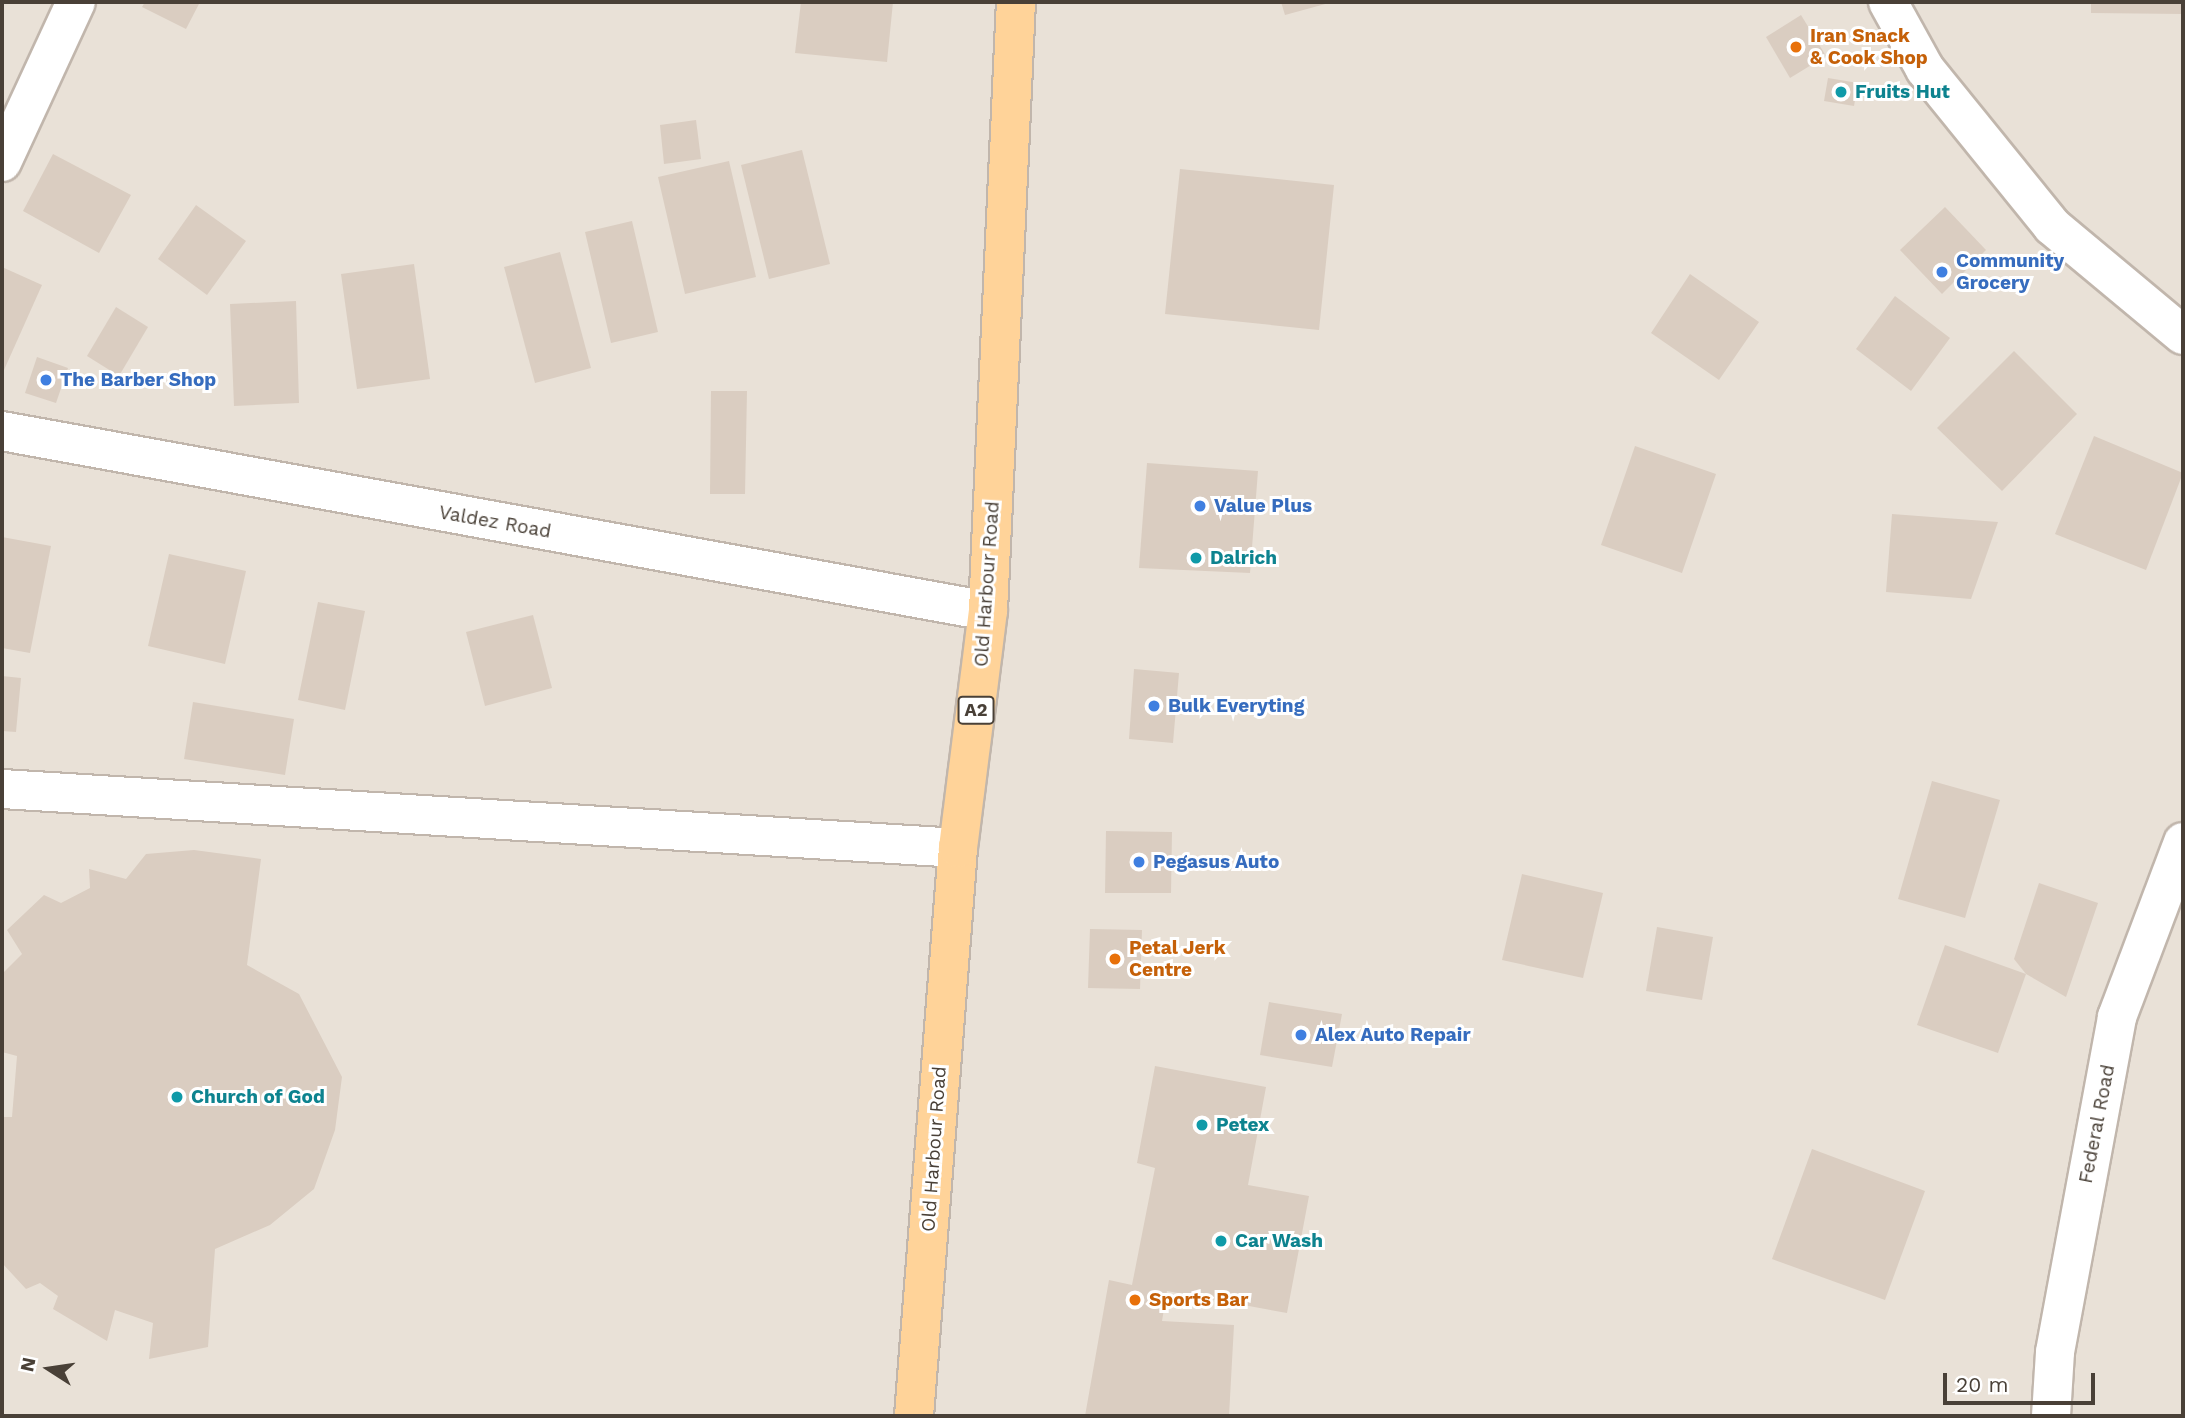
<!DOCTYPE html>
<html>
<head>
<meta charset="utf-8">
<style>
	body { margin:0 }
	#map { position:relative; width:2185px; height:1418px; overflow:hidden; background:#f5f0ea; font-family:"Work Sans",sans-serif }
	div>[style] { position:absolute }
	.residential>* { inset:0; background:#e9e1d7 }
	.building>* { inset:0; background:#dacdc1 }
	.roads { filter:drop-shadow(2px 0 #c1b6ac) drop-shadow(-2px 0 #c1b6ac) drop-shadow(0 2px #c1b6ac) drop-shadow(0 -2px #c1b6ac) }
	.street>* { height:38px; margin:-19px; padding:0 19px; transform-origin:19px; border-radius:19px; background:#fff }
	.primary>* { height:38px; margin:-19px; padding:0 19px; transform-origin:19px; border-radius:19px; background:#ffd399 }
	.dots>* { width:19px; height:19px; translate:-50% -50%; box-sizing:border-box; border:4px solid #fff; border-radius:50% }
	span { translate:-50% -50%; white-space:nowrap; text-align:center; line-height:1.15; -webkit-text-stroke:6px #fff; paint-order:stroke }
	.shield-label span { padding:2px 5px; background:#fff; border:2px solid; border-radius:5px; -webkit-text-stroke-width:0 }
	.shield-label { font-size:18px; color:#494037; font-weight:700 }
	.food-label { font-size:19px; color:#c56008; font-weight:700 }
	.left { translate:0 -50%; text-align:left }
	.culture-label { font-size:19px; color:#0d838f; font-weight:700 }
	.shop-label { font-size:19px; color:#366cbe; font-weight:700 }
	.street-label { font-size:19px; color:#494037 }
	.frame { position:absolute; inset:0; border:4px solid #494037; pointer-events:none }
	.north { position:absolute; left:14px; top:1334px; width:70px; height:70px; -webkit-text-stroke:5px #fff; paint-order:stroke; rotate:282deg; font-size:19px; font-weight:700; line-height:28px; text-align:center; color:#494037 }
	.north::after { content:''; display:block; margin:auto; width:24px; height:32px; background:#494037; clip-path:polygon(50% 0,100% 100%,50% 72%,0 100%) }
	.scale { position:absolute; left:1943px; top:1373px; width:152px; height:32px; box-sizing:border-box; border:4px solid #494037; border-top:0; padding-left:9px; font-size:21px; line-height:24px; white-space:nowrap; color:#494037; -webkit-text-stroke:5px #fff; paint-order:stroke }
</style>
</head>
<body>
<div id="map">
	<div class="residential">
		<div style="clip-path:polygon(2px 2px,2183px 2px,2183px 1416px,2px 1416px)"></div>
	</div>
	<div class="building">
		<div style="clip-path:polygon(145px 2px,200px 2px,186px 29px,142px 7px)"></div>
		<div style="clip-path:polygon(801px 2px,893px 2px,887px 62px,795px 53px)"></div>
		<div style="clip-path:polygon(1281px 2px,1329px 2px,1329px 3px,1285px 15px)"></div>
		<div style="clip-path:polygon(2091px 2px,2183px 2px,2183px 14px,2091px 13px)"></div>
		<div style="clip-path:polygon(1801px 15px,1826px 56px,1790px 78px,1766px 37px)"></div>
		<div style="clip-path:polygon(1828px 78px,1858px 83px,1854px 106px,1824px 101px)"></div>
		<div style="clip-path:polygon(696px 120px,701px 159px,664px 164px,660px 125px)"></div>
		<div style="clip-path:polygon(802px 150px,830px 264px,769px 279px,741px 165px)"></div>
		<div style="clip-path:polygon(53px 154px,131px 195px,99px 253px,23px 211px)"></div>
		<div style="clip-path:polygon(729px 161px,756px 277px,685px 294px,658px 177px)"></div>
		<div style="clip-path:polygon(1180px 169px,1334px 185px,1319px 330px,1165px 314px)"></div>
		<div style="clip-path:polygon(196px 205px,246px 241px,207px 295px,158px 259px)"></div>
		<div style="clip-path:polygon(1945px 207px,1986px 250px,1942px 294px,1900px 250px)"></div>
		<div style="clip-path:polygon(632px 221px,658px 332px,611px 343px,585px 232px)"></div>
		<div style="clip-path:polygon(560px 252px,591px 368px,535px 383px,504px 267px)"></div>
		<div style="clip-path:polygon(414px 264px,430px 379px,357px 389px,341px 274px)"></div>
		<div style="clip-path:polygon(2px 267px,42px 285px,4px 370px,2px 369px)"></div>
		<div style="clip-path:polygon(1690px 274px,1759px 322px,1719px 380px,1651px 333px)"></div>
		<div style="clip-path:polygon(1895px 296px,1950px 338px,1911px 391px,1856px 349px)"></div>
		<div style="clip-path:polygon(296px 301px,299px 403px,234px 406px,230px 304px)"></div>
		<div style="clip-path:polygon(116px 307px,148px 327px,119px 376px,87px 356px)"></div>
		<div style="clip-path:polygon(2014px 351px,2077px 414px,2002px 491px,1937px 428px)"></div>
		<div style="clip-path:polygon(37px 357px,68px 368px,56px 403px,25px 393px)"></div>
		<div style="clip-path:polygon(711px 391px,747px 391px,745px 494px,710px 494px)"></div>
		<div style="clip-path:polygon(2094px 436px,2183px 473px,2146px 570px,2055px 534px)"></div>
		<div style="clip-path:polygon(1635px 446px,1716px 474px,1682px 573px,1601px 545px)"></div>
		<div style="clip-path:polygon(1147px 463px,1258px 471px,1250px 573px,1139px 568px)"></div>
		<div style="clip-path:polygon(1892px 514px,1998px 522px,1971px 599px,1886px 592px)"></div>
		<div style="clip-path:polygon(2px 537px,51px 546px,30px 653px,2px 648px)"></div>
		<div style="clip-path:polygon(169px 554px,246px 571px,225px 664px,148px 646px)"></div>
		<div style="clip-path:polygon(318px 602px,365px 611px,345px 710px,298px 700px)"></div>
		<div style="clip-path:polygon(533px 615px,552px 688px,485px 706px,466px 632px)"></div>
		<div style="clip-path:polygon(1134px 669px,1179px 673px,1173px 743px,1129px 739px)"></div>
		<div style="clip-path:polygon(2px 676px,21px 678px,16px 732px,2px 731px)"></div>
		<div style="clip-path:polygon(193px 702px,294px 719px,285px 775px,184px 759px)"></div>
		<div style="clip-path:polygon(1932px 781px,2000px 800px,1965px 918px,1898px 899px)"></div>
		<div style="clip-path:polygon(1106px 831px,1172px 832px,1171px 893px,1105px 893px)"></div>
		<div style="clip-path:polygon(194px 850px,261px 859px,247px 965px,299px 994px,342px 1077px,335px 1130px,314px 1189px,270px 1225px,215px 1249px,208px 1347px,149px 1359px,153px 1323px,115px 1310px,107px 1341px,53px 1309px,58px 1296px,40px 1283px,26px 1289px,2px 1263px,2px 1117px,12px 1117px,17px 1056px,2px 1052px,2px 974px,22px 954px,7px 930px,44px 895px,61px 903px,90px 888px,89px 869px,126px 879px,146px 854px)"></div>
		<div style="clip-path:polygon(1522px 874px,1603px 893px,1583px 978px,1502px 960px)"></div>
		<div style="clip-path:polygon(2039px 883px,2098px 903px,2066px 997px,2026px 974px,2014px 959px)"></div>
		<div style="clip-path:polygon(1657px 927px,1713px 937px,1702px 1000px,1646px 991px)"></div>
		<div style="clip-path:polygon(1090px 929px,1142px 930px,1140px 989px,1088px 988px)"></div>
		<div style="clip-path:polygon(1945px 945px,2026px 974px,1998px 1053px,1917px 1025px)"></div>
		<div style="clip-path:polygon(1269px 1002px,1342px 1014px,1332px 1067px,1260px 1055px)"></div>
		<div style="clip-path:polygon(1155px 1066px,1266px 1087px,1248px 1185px,1309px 1196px,1287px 1313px,1167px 1291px,1162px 1321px,1234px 1325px,1229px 1416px,1085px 1416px,1109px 1280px,1132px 1285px,1155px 1168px,1137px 1163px)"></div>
		<div style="clip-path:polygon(1812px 1149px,1925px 1191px,1885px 1300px,1772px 1259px)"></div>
	</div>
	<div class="roads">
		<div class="street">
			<div style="left:1888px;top:2px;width:77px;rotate:61.1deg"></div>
			<div style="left:1925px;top:69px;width:202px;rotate:51deg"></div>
			<div style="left:2052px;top:226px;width:170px;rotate:39.8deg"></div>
			<div style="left:2px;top:162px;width:176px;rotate:-65.2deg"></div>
			<div style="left:2px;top:431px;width:1002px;rotate:10.35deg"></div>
			<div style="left:2px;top:789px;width:958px;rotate:3.53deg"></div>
			<div style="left:2051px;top:1416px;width:64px;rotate:-86.4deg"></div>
			<div style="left:2055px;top:1352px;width:341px;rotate:-79.5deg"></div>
			<div style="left:2117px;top:1017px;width:187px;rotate:-69.3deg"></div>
		</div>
		<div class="primary">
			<div style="left:914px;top:1416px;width:570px;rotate:-85.57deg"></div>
			<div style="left:958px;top:848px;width:239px;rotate:-82.8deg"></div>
			<div style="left:988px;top:611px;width:610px;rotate:-87.37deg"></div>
		</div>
	</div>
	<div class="dots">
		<div style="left:1796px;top:47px;background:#e8710a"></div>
		<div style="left:1841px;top:92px;background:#0f9aa8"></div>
		<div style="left:1942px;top:272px;background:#3f7fe0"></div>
		<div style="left:46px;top:380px;background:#3f7fe0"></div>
		<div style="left:1200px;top:506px;background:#3f7fe0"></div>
		<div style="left:1196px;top:558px;background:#0f9aa8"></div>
		<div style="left:1154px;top:706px;background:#3f7fe0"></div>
		<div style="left:1139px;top:862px;background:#3f7fe0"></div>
		<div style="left:1115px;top:959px;background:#e8710a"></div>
		<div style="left:1301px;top:1035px;background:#3f7fe0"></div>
		<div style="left:177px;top:1097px;background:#0f9aa8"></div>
		<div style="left:1202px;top:1125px;background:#0f9aa8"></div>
		<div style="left:1221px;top:1241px;background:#0f9aa8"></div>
		<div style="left:1135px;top:1300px;background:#e8710a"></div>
	</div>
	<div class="shield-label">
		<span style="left:976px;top:710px">A2</span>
	</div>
	<div class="food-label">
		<span class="left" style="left:1810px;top:47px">Iran Snack<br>&amp; Cook Shop</span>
		<span class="left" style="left:1129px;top:959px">Petal Jerk<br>Centre</span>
		<span class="left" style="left:1149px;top:1300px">Sports Bar</span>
	</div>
	<div class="culture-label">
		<span class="left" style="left:1855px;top:92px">Fruits Hut</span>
		<span class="left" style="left:1210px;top:558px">Dalrich</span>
		<span class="left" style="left:191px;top:1097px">Church of God</span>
		<span class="left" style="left:1216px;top:1125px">Petex</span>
		<span class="left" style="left:1235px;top:1241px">Car Wash</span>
	</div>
	<div class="shop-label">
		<span class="left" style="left:1956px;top:272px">Community<br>Grocery</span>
		<span class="left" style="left:60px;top:380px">The Barber Shop</span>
		<span class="left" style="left:1214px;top:506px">Value Plus</span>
		<span class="left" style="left:1168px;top:706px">Bulk Everyting</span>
		<span class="left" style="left:1153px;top:862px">Pegasus Auto</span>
		<span class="left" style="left:1315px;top:1035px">Alex Auto Repair</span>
	</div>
	<div class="street-label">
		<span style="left:495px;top:522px;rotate:10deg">Valdez Road</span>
		<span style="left:987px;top:584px;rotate:-86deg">Old Harbour Road</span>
		<span style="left:2097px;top:1124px;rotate:-79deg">Federal Road</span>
		<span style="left:934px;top:1149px;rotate:-86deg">Old Harbour Road</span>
	</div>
	<div class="frame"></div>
	<div class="north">N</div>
	<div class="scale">20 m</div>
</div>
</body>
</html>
